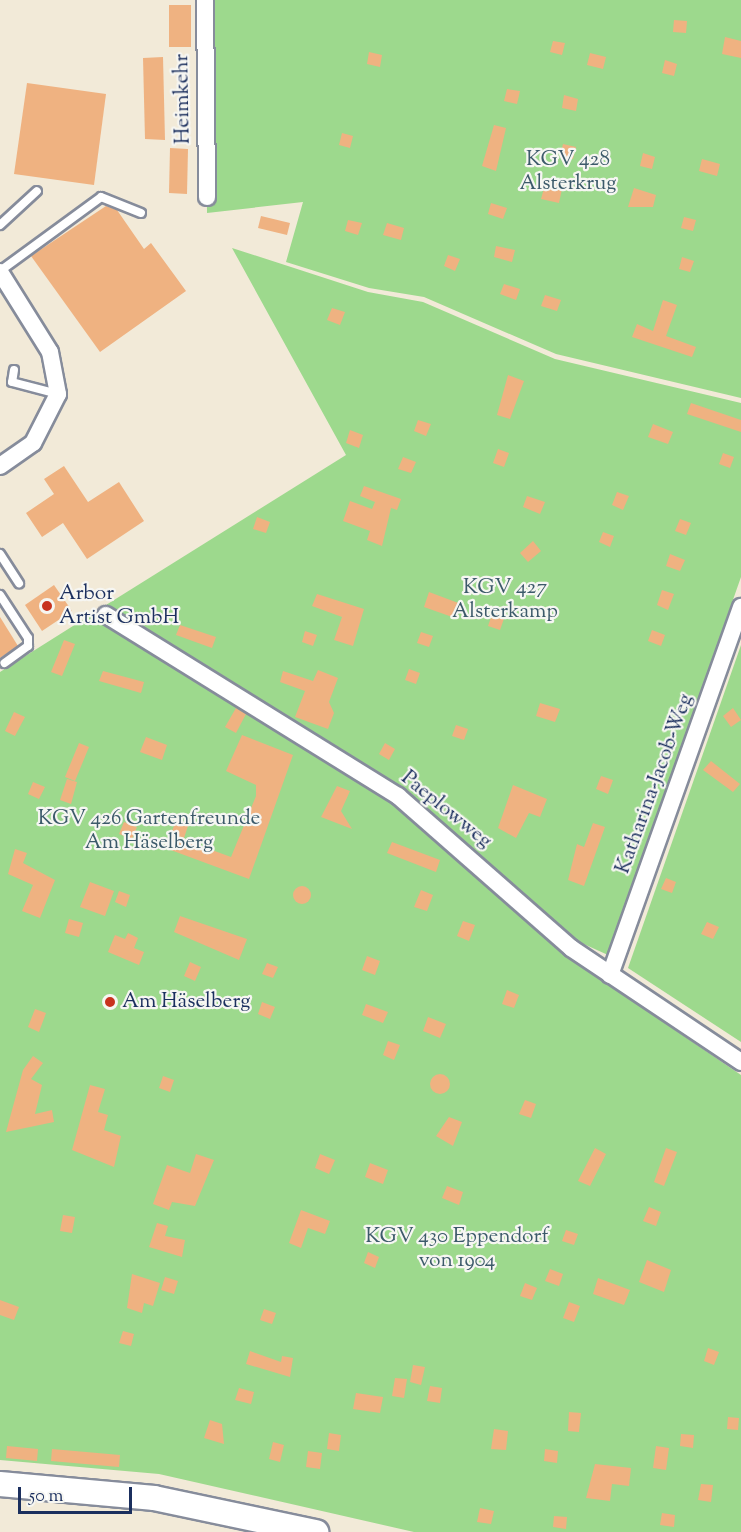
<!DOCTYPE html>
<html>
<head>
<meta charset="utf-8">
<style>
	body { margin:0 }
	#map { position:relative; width:741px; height:1532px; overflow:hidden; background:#f2ead8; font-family:"Sorts Mill Goudy",serif }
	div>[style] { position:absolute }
	.green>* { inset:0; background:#9dd98d }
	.building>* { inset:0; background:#efb281 }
	.round { border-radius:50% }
	.roads { filter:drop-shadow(2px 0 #868c9b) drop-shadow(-2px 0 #868c9b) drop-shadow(0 2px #868c9b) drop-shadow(0 -2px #868c9b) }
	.lane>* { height:8px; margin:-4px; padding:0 4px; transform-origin:4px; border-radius:4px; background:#fff }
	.street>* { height:16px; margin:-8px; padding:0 8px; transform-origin:8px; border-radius:8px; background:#fff }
	.secondary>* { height:24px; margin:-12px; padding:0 12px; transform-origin:12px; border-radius:12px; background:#fff }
	.dots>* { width:16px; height:16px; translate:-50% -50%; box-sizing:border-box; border:3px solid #f6f6f2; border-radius:50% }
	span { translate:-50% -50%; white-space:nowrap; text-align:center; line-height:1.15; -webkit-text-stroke:4.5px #f6f6f2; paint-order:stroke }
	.street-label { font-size:21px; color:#1b2f5e }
	.park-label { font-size:21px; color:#3c5a6a }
	.poi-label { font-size:21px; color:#1b2f5e }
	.left { translate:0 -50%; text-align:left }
	.scale { position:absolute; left:18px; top:1487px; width:114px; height:27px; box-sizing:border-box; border:3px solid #1b2f5e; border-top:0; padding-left:8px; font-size:18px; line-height:21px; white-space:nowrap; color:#1b2f5e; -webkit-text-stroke:4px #f6f6f2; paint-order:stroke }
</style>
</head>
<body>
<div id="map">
	<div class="green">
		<div style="clip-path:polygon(205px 0,741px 0,741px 398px,556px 354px,424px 297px,369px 288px,286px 262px,303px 202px,207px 213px)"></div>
		<div style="clip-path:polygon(232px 248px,368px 292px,423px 302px,555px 359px,741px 403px,741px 577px,608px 955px,577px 941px,401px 789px,106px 605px,346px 455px)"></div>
		<div style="clip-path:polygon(92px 614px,390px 798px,565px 955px,741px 1075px,741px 1532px,414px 1532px,159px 1474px,0 1460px,0 672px)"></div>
		<div style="clip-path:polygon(741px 645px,741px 1042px,628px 968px)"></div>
	</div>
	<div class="building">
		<div style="clip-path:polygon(169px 5px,191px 5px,191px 47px,169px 47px)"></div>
		<div style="clip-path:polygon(674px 20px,687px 21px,686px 33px,673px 32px)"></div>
		<div style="clip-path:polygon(725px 37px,741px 41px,741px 58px,722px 54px)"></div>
		<div style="clip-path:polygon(553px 41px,565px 43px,562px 55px,550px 52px)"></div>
		<div style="clip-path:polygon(369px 52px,382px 55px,380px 67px,367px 64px)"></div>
		<div style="clip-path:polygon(590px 53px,606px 57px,603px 69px,587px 65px)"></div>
		<div style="clip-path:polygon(163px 57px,165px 140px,145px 139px,143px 58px)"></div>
		<div style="clip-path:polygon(665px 60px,677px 64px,674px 76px,662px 73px)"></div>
		<div style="clip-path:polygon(27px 83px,106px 94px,94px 185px,14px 174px)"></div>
		<div style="clip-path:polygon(507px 89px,520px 91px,517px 104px,504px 101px)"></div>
		<div style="clip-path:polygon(564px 95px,578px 99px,576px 111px,562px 108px)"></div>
		<div style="clip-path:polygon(494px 125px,506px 128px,496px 171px,482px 166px)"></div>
		<div style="clip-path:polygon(342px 133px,353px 136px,350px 148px,339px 145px)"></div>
		<div style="clip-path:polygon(563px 144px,576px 147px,573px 159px,560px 156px)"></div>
		<div style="clip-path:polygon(170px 148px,188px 149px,187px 194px,169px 193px)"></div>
		<div style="clip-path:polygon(643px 153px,655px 157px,652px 169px,640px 166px)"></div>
		<div style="clip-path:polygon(702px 159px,720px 164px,717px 176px,699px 171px)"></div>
		<div style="clip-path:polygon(546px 181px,563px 184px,559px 203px,541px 199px)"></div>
		<div style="clip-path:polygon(634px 188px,656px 195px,653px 207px,628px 207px)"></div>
		<div style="clip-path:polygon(491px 203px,507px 208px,503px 219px,488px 214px)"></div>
		<div style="clip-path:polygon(106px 206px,117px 210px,144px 249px,151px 243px,186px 291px,100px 352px,31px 256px)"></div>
		<div style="clip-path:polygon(261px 216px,290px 223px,287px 235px,258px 228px)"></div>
		<div style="clip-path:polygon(684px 217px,696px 220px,693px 231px,681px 228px)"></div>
		<div style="clip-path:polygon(348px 220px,362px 223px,358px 235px,345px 231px)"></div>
		<div style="clip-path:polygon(387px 223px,404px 228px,401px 240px,383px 235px)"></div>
		<div style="clip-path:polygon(496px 246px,515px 250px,512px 262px,494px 257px)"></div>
		<div style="clip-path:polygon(448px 255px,460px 259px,455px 271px,444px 266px)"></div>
		<div style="clip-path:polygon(682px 257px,694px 261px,690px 272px,679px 269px)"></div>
		<div style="clip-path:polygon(504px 284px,520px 289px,516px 300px,500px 294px)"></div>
		<div style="clip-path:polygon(545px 295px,561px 300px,557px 311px,541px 306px)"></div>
		<div style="clip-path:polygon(663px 300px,677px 305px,666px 336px,696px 347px,692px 357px,632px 337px,637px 324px,653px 331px)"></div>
		<div style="clip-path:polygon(332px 308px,345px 312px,340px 325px,327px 320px)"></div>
		<div style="clip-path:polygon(508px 375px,524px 381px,510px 419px,497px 415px)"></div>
		<div style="clip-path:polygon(691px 403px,741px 420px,741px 432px,687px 414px)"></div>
		<div style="clip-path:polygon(418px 420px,431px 424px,426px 436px,414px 431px)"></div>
		<div style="clip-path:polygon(653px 424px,673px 432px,668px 444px,648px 437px)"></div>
		<div style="clip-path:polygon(350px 430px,363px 435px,359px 448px,346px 443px)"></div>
		<div style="clip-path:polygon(498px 449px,509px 453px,504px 467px,493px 463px)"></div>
		<div style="clip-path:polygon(723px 453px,734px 457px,730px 468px,719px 464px)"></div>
		<div style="clip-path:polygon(403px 457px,416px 462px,411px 473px,398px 469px)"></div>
		<div style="clip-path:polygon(64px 466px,88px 502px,119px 482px,144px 521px,87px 559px,63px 523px,42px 537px,26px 513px,54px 494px,44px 479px)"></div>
		<div style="clip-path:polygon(364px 486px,401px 499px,397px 510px,391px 508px,382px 546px,367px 540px,370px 531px,343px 521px,350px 501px,372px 509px,375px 502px,360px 496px)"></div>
		<div style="clip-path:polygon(617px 492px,629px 496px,623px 510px,612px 505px)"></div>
		<div style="clip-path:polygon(527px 496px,545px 502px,540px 514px,523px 507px)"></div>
		<div style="clip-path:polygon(257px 517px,270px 522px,266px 533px,253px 529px)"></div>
		<div style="clip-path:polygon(680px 519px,691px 523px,686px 535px,675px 531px)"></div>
		<div style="clip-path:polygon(603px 532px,614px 536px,610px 547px,599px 542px)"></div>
		<div style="clip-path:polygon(533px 541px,541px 551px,528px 562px,520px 553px)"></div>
		<div style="clip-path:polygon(670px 554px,685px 560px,680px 571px,666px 566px)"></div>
		<div style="clip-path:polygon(54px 585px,72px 611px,42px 631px,25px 605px)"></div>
		<div style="clip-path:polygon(662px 590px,674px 594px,668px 610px,657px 605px)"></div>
		<div style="clip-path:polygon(429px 592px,461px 604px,455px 618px,424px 607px)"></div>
		<div style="clip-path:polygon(317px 594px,364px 609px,353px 646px,334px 640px,342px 617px,312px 606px)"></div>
		<div style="clip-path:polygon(494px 609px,506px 613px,500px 630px,488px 626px)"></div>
		<div style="clip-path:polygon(0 617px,18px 646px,0 658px)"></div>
		<div style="clip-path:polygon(180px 625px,216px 637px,212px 648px,176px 635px)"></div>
		<div style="clip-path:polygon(652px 630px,665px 635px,661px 646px,648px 641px)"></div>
		<div style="clip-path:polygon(305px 631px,317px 635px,313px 646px,302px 642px)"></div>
		<div style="clip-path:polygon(421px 632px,433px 636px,429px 647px,417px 643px)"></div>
		<div style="clip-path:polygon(64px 640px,75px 644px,62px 676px,51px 672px)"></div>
		<div style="clip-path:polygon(409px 669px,420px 673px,416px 684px,405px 680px)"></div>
		<div style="clip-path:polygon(318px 670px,338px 678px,329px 702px,334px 713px,328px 729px,295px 717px,305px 691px,280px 682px,283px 671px,313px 681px)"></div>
		<div style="clip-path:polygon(103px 671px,144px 682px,141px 693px,99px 681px)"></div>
		<div style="clip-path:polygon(540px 703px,560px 709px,555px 722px,536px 716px)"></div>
		<div style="clip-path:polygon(236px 708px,246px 714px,236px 733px,225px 727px)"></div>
		<div style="clip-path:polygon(733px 708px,741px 720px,731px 727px,723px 716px)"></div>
		<div style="clip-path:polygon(14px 712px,25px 717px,15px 736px,5px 731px)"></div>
		<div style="clip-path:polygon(456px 725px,468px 729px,464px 740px,452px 736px)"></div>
		<div style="clip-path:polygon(242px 735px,293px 755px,249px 879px,168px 849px,167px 843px,176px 821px,188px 826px,184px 838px,190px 842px,231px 857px,256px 796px,256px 785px,226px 771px)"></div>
		<div style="clip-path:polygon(146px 737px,167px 745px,162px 760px,140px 752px)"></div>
		<div style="clip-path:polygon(79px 743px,89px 747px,75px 781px,65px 777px)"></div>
		<div style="clip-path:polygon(385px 743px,395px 749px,389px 760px,379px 754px)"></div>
		<div style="clip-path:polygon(711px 761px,740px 784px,733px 792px,703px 770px)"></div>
		<div style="clip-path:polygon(601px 776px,613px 780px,608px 794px,596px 789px)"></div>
		<div style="clip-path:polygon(67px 779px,77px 782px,71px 804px,60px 800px)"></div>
		<div style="clip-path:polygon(33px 782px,45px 787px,39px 799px,28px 794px)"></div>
		<div style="clip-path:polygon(513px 785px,547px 799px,540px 817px,529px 813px,516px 838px,498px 828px)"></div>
		<div style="clip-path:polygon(337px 786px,350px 791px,341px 811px,352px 829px,321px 817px)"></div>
		<div style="clip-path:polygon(124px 822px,137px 827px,132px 839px,119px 834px)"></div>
		<div style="clip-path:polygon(593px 823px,605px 827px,584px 886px,568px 880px,577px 844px,584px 847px)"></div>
		<div style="clip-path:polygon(392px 842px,440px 860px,436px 872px,387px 853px)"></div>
		<div style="clip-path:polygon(15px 849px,27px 853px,23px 863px,55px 880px,40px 918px,22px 911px,33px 885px,8px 874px)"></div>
		<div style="clip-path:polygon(666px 878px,676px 882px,672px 893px,661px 889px)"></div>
		<div style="clip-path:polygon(90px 882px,114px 891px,105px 916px,80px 907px)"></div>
		<div class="round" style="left:293px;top:886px;width:18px;height:18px"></div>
		<div style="clip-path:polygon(421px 890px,433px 895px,427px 911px,414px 907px)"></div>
		<div style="clip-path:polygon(119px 891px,130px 895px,126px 907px,115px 902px)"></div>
		<div style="clip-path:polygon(180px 916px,247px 939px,239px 960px,174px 932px)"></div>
		<div style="clip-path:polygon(69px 919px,83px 923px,79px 937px,65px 933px)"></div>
		<div style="clip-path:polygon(463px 921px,475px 925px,469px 941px,457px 936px)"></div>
		<div style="clip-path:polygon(707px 922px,719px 927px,713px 939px,701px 934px)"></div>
		<div style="clip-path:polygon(128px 933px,138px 938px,134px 948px,144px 952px,139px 965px,108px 952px,115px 935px,125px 939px)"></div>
		<div style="clip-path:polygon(367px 956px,380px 961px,375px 975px,362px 970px)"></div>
		<div style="clip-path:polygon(190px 962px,201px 967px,195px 981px,184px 976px)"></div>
		<div style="clip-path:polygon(267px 963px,278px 967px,273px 978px,262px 974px)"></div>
		<div style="clip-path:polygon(507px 990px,519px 995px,514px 1008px,502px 1004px)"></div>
		<div style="clip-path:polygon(262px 1002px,275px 1007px,270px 1019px,258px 1014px)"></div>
		<div style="clip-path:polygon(366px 1004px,388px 1012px,383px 1023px,362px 1015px)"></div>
		<div style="clip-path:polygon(35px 1009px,46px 1013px,39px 1032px,28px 1027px)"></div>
		<div style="clip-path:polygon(428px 1017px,446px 1024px,440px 1038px,423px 1031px)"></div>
		<div style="clip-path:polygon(388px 1041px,400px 1045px,394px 1060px,383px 1055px)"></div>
		<div style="clip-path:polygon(33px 1056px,43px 1063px,31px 1079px,42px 1085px,35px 1114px,52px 1110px,54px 1122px,6px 1132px,23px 1070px)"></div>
		<div class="round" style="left:430px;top:1074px;width:20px;height:20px"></div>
		<div style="clip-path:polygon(163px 1076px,174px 1080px,170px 1092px,159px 1088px)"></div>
		<div style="clip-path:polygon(90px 1085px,105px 1089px,98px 1112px,108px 1115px,104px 1130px,121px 1136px,114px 1167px,72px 1150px)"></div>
		<div style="clip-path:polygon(525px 1100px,536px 1104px,531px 1118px,519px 1114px)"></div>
		<div style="clip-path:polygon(449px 1117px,462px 1122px,453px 1146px,436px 1136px)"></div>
		<div style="clip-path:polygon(595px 1148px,606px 1154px,590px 1186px,578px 1181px)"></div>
		<div style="clip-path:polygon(666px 1148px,677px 1152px,664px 1186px,654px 1182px)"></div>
		<div style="clip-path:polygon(196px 1154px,214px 1160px,195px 1206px,172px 1202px,169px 1210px,153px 1204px,167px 1165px,190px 1173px)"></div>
		<div style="clip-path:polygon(320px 1154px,335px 1160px,329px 1174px,315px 1168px)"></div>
		<div style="clip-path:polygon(370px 1163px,388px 1170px,383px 1184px,365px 1177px)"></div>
		<div style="clip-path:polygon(447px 1186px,463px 1192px,459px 1205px,442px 1198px)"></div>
		<div style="clip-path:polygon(649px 1207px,661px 1212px,656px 1226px,643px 1221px)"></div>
		<div style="clip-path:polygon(301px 1210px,330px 1221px,325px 1234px,308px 1228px,301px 1248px,289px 1243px)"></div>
		<div style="clip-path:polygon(63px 1215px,75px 1217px,72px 1233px,60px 1231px)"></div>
		<div style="clip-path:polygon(157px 1223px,168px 1226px,165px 1236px,185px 1240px,182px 1257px,149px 1247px)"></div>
		<div style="clip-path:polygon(566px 1230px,578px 1234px,574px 1245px,562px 1241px)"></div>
		<div style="clip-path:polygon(368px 1252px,379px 1257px,375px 1268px,364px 1263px)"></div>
		<div style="clip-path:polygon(647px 1260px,671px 1270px,664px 1292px,639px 1282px)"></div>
		<div style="clip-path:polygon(550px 1269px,563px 1274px,559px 1286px,545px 1281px)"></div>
		<div style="clip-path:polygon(132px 1274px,160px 1283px,153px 1306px,144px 1303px,142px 1313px,127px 1308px)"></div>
		<div style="clip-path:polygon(165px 1277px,178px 1281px,174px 1294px,161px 1290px)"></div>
		<div style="clip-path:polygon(598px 1278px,630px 1290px,624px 1305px,593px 1294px)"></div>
		<div style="clip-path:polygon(525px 1283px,537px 1288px,532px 1300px,520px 1296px)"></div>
		<div style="clip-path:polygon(0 1300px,19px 1307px,14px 1320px,0 1315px)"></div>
		<div style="clip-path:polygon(569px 1302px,580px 1306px,574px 1322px,563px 1318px)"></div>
		<div style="clip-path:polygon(264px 1309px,276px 1313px,272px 1324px,260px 1320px)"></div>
		<div style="clip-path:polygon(123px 1331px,134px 1334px,131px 1346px,119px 1343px)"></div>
		<div style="clip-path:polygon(708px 1348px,719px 1352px,714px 1365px,704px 1361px)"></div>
		<div style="clip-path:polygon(250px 1351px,281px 1362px,282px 1356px,293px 1358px,290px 1377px,246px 1364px)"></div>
		<div style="clip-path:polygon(413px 1365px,425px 1367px,421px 1385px,410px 1382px)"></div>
		<div style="clip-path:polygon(395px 1378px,407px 1379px,404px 1398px,392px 1396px)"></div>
		<div style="clip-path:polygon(430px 1386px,442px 1388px,440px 1403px,427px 1401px)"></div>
		<div style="clip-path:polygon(239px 1388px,254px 1392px,251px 1404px,235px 1400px)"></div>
		<div style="clip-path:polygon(356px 1393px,383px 1397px,380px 1413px,353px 1409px)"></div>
		<div style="clip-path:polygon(569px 1412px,581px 1413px,579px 1432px,568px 1431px)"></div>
		<div style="clip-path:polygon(728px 1417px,739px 1418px,738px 1430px,727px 1429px)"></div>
		<div style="clip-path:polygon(210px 1420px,222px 1424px,224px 1444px,204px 1438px)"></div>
		<div style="clip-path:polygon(494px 1429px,508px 1431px,506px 1450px,491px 1449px)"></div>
		<div style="clip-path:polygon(329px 1433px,341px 1435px,339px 1451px,327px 1449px)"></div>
		<div style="clip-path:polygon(681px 1434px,694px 1435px,693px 1448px,680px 1446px)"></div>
		<div style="clip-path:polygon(273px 1442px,284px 1445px,280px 1462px,269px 1459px)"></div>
		<div style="clip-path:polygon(7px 1446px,38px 1449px,37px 1461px,6px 1458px)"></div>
		<div style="clip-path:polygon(656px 1446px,669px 1448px,666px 1470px,653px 1468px)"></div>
		<div style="clip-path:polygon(52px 1449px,120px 1455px,119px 1467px,51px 1461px)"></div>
		<div style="clip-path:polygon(545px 1449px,558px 1451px,557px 1463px,544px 1461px)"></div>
		<div style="clip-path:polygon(308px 1451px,322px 1453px,320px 1469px,306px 1467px)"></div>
		<div style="clip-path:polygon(595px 1464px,631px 1468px,629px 1486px,612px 1484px,610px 1501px,586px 1498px)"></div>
		<div style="clip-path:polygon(701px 1484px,713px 1485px,711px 1502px,698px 1500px)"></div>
		<div style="clip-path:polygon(480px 1508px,494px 1511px,491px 1524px,477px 1522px)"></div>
		<div style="clip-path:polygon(662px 1513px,675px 1515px,674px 1527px,660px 1525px)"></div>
		<div style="clip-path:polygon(554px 1516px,567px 1517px,566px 1529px,553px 1527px)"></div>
	</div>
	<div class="roads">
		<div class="lane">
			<div style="left:0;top:225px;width:50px;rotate:-42.6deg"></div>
			<div style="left:0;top:271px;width:125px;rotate:-36.2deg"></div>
			<div style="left:101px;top:197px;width:43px;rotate:21.8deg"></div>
			<div style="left:14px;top:370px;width:12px;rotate:99deg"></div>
			<div style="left:12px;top:382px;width:48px;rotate:14.6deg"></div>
			<div style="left:0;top:554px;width:35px;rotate:57deg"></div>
			<div style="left:0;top:595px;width:51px;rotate:56.9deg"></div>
			<div style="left:28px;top:638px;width:8px;rotate:90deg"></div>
			<div style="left:28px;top:646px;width:29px;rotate:144deg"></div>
		</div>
		<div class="street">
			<div style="left:205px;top:0;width:197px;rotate:89.4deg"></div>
			<div style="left:0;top:272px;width:94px;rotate:58deg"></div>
			<div style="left:50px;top:352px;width:43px;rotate:79.2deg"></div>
			<div style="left:58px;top:394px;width:55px;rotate:117deg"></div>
			<div style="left:33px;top:443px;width:40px;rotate:145.1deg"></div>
			<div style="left:106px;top:615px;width:344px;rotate:31.8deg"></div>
			<div style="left:398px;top:796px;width:230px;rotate:41.3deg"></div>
			<div style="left:571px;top:948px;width:205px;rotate:33.8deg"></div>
			<div style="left:610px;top:975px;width:391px;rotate:-70.4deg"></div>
		</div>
		<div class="secondary">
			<div style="left:0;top:1484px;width:155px;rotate:5.2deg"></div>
			<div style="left:154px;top:1498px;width:166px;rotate:11.9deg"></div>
		</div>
	</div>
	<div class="dots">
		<div style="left:47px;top:606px;background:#c8321e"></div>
		<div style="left:110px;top:1002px;background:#c8321e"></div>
	</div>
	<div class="street-label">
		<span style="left:183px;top:99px;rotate:-91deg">Heimkehr</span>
		<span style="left:655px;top:784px;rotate:-70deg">Katharina-Jacob-Weg</span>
		<span style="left:446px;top:810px;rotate:39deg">Paeplowweg</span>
	</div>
	<div class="park-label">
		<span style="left:568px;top:172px">KGV 428<br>Alsterkrug</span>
		<span style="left:505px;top:600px">KGV 427<br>Alsterkamp</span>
		<span style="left:149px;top:831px">KGV 426 Gartenfreunde<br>Am Häselberg</span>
		<span style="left:457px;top:1249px">KGV 430 Eppendorf<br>von 1904</span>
	</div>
	<div class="poi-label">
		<span class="left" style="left:59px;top:606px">Arbor<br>Artist GmbH</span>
		<span class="left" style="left:122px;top:1002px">Am Häselberg</span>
	</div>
	<div class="scale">50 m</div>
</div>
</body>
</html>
